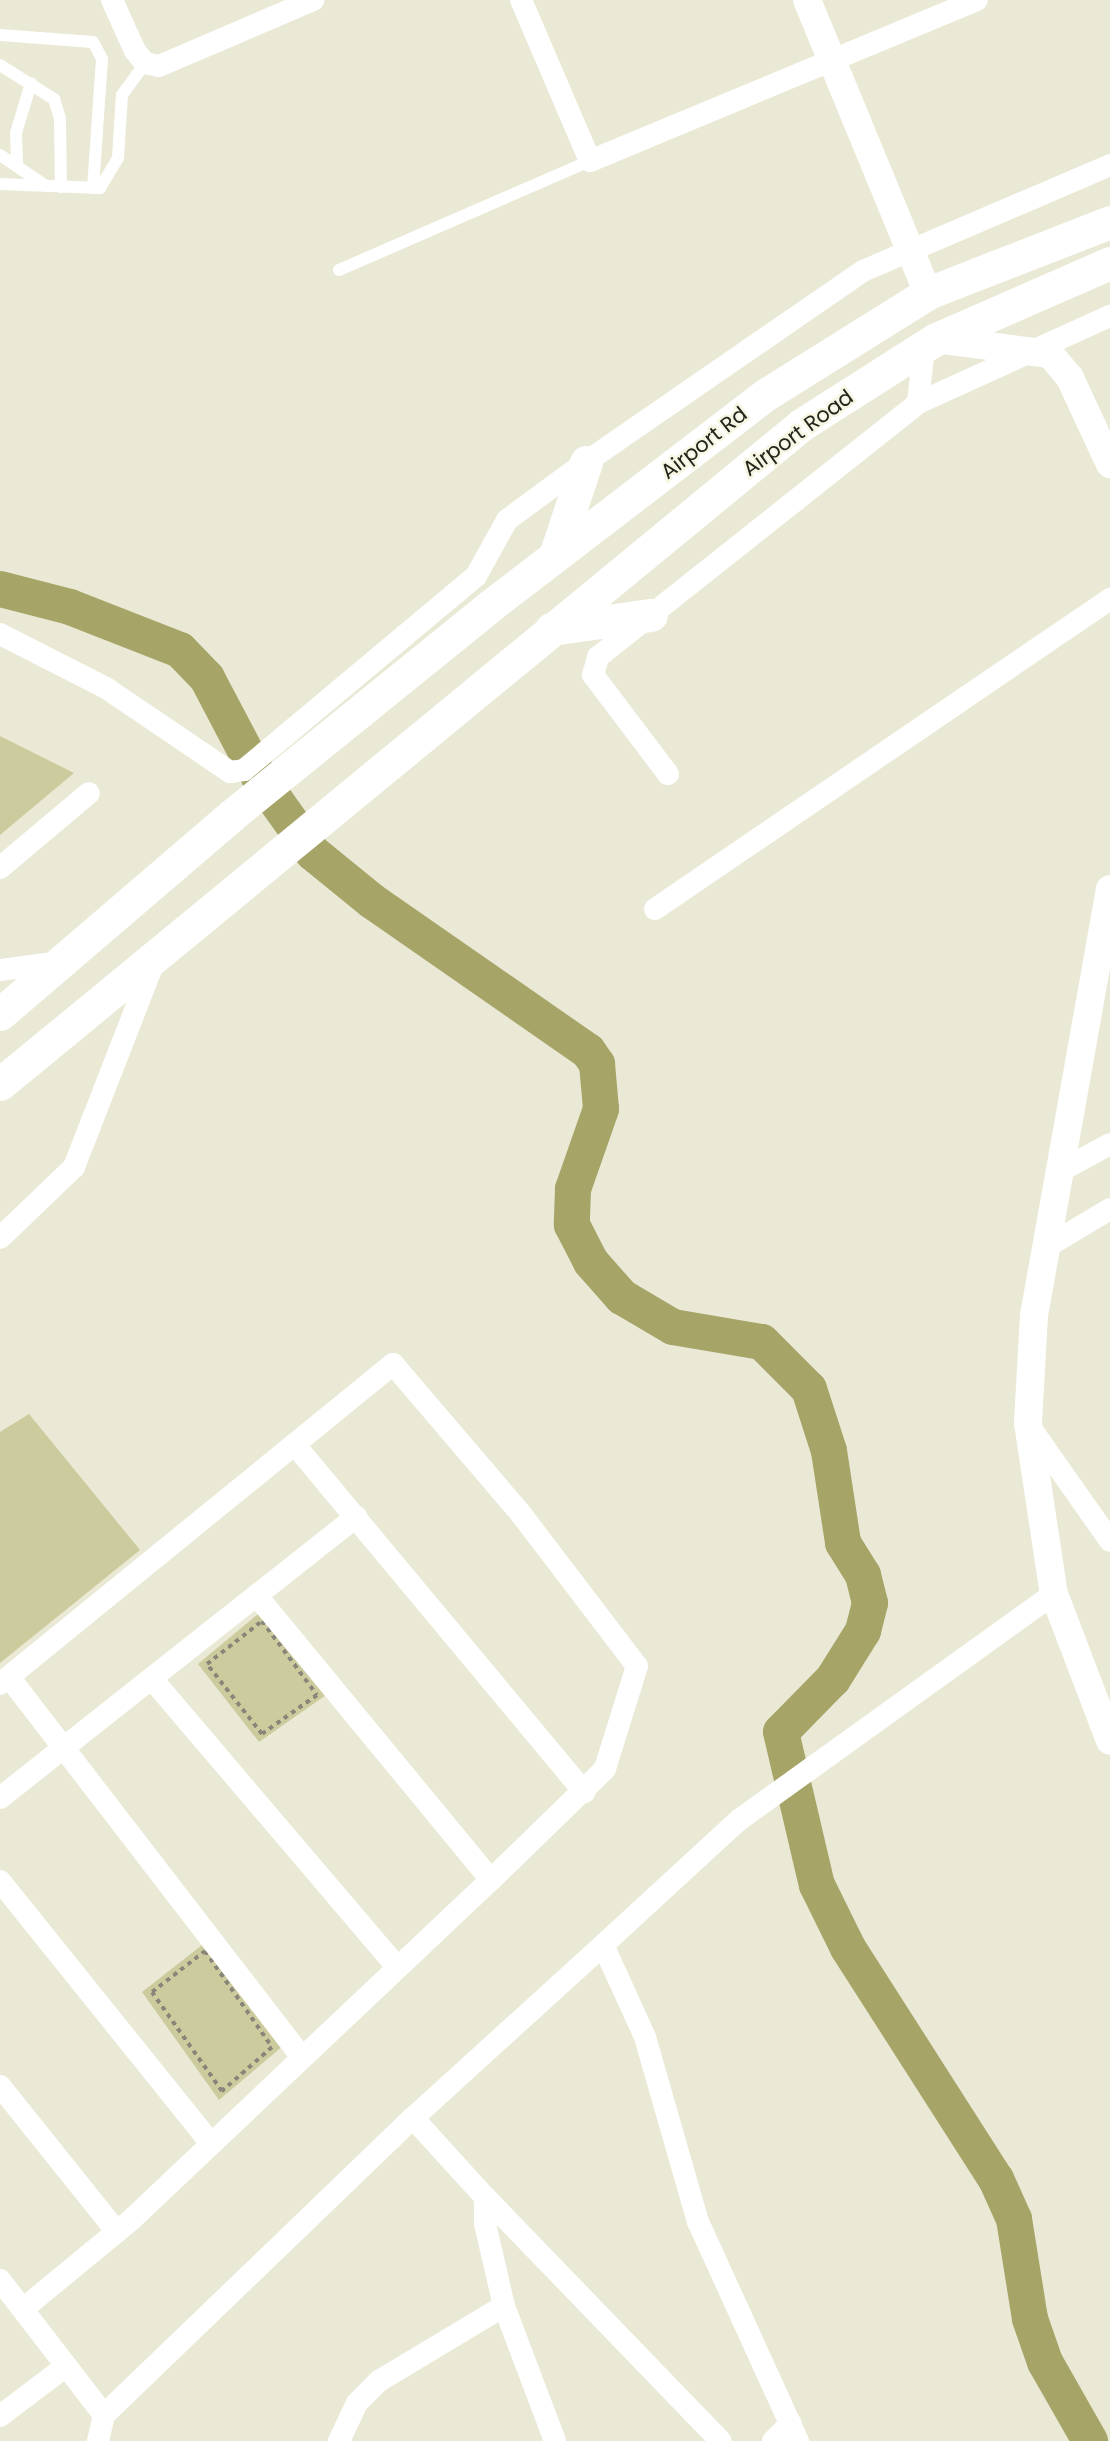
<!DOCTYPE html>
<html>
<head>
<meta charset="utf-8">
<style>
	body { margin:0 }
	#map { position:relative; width:1110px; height:2441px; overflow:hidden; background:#eae9d5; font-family:Poppins,sans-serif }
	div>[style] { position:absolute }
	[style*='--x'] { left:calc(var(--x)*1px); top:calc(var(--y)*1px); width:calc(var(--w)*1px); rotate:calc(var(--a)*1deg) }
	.green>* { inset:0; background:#cccb9d }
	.river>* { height:36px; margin:-18px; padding:0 18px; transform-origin:18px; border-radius:18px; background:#a7a468 }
	.path>* { height:4px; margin-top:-2px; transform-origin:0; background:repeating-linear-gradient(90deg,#878678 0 4.5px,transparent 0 9px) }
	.service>* { height:12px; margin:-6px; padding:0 6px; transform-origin:6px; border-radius:6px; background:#fff }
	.minor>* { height:22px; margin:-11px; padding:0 11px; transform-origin:11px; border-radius:11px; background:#fff }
	.tertiary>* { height:28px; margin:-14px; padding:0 14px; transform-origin:14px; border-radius:14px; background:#fff }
	.primary>* { height:33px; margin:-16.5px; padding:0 16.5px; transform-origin:16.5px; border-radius:16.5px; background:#fff }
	span { translate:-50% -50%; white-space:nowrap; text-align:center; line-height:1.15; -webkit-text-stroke:5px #f7f6e2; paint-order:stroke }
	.street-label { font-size:21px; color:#24241c }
</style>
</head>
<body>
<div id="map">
	<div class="green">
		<i style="clip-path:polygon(0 736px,74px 773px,0 835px)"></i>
		<i style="clip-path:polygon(29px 1414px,140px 1550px,0 1663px,0 1432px)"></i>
		<i style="clip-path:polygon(263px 1610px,326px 1695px,259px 1742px,198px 1664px)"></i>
		<i style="clip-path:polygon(206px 1942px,284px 2045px,219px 2100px,142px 1992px)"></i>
	</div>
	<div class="river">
		<i style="--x:0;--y:589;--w:72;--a:14.4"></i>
		<i style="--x:70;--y:607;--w:118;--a:21.4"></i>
		<i style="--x:180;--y:650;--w:39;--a:46"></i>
		<i style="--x:207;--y:678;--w:112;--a:62.3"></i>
		<i style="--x:259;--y:777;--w:93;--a:54.6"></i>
		<i style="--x:313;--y:853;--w:76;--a:39.1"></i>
		<i style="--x:372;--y:901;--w:263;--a:34.8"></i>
		<i style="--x:588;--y:1051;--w:16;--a:55"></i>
		<i style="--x:597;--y:1064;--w:45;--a:84.9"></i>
		<i style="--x:601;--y:1109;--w:85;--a:109.3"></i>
		<i style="--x:573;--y:1189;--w:36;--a:92"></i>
		<i style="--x:572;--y:1225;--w:42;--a:62.8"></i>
		<i style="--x:591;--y:1262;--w:47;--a:48.5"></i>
		<i style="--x:622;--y:1297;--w:59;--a:30.5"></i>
		<i style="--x:673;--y:1327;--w:90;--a:9.6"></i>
		<i style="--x:762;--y:1342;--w:66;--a:45"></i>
		<i style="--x:809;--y:1389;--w:65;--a:72.1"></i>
		<i style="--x:829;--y:1451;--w:93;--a:81.3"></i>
		<i style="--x:843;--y:1543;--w:38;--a:58"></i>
		<i style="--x:863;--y:1575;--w:29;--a:76"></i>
		<i style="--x:870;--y:1603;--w:29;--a:104"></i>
		<i style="--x:863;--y:1631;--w:57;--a:122"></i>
		<i style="--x:833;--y:1679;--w:74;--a:134.5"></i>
		<i style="--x:781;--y:1732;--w:157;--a:76.8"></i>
		<i style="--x:817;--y:1885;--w:70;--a:63.8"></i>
		<i style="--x:848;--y:1948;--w:274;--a:57.4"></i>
		<i style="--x:996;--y:2179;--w:44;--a:65.8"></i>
		<i style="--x:1014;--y:2219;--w:101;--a:80.9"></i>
		<i style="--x:1030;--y:2319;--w:46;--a:70.8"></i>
		<i style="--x:1045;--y:2362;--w:91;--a:60.3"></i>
	</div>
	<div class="path">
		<i style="--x:262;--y:1621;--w:92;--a:53.4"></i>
		<i style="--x:317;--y:1695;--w:67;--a:144.7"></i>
		<i style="--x:262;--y:1734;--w:89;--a:-128.2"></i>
		<i style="--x:207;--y:1664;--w:70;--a:-38"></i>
		<i style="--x:205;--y:1951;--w:117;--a:55.1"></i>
		<i style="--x:272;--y:2047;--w:67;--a:138.7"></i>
		<i style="--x:222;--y:2091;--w:121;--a:-125.3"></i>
		<i style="--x:152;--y:1992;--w:67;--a:-37.7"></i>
	</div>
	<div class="service">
		<i style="--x:0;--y:35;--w:93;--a:4.3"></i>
		<i style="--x:93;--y:42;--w:19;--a:62"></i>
		<i style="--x:102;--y:59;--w:129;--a:94"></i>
		<i style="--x:0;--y:65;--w:64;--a:32.2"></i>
		<i style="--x:54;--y:99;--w:21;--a:73"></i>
		<i style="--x:60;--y:119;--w:68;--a:89.2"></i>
		<i style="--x:0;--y:155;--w:55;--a:34"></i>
		<i style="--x:17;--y:162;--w:29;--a:-92"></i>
		<i style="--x:16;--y:133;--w:52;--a:-73.3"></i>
		<i style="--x:0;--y:184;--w:100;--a:2.3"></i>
		<i style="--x:100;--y:188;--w:35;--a:-59"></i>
		<i style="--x:118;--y:158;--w:63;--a:-86.4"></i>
		<i style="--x:122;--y:95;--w:39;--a:-54"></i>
		<i style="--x:339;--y:270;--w:274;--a:-23.5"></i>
	</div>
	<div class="minor">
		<i style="--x:112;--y:0;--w:56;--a:65.7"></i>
		<i style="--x:135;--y:51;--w:16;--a:50"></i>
		<i style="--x:145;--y:63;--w:14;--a:12"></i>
		<i style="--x:159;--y:66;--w:168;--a:-23.2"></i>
		<i style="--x:521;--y:0;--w:175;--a:66.8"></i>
		<i style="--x:590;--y:161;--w:419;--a:-22.6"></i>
		<i style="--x:918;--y:403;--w:57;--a:-84"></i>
		<i style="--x:0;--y:634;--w:119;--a:27"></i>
		<i style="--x:106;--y:688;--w:150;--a:34.1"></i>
		<i style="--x:230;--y:772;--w:14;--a:-8"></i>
		<i style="--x:244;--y:770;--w:302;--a:-39.9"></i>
		<i style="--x:476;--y:576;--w:64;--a:-61"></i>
		<i style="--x:507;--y:520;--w:98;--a:-36.3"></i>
		<i style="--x:586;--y:462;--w:336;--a:-34.6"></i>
		<i style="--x:863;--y:271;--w:269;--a:-23.2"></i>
		<i style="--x:668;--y:774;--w:124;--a:-127.1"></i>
		<i style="--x:593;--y:675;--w:19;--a:-74"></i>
		<i style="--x:598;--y:657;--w:409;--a:-38.4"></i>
		<i style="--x:918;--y:403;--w:211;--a:-24.4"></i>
		<i style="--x:0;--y:868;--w:116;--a:-40.1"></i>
		<i style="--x:655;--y:909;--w:551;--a:-34.27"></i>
		<i style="--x:0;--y:970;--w:61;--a:-7.6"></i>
		<i style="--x:1064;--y:1169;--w:52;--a:-28.5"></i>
		<i style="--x:0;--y:1238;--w:103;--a:-43.8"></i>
		<i style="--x:74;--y:1167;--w:225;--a:-68.7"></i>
		<i style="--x:1048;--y:1246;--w:72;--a:-30.8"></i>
		<i style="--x:1030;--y:1427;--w:139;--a:54.9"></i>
		<i style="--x:295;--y:1445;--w:452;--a:50.2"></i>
		<i style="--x:9;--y:1677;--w:480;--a:52.4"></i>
		<i style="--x:152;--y:1679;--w:378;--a:49.6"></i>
		<i style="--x:0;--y:1684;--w:507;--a:-39.15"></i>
		<i style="--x:393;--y:1364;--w:197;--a:49.5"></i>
		<i style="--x:521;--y:1514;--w:191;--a:52.7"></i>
		<i style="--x:637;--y:1666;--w:108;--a:107.3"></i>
		<i style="--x:605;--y:1769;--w:159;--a:135.8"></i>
		<i style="--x:0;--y:1798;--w:454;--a:-38.3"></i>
		<i style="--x:0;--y:1881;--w:336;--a:51.2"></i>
		<i style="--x:0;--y:2086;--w:187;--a:51.3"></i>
		<i style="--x:413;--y:2118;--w:107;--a:47.7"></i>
		<i style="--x:0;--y:2280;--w:170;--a:52.4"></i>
		<i style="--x:23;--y:2309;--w:140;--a:-39.5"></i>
		<i style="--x:131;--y:2220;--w:495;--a:-43.4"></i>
		<i style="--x:491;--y:1880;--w:368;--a:-129.5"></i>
		<i style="--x:0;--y:2416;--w:83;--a:-37.1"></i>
		<i style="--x:98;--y:2441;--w:27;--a:-77"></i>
		<i style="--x:104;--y:2415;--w:429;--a:-43.9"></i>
		<i style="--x:413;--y:2118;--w:257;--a:-42.3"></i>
		<i style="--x:339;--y:2441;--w:42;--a:-64.7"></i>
		<i style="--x:357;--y:2403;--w:31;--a:-45"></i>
		<i style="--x:379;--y:2381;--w:146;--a:-31"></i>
		<i style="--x:555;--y:2441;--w:144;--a:-110.7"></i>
		<i style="--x:504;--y:2306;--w:84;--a:-103"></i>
		<i style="--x:485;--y:2224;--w:27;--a:-90"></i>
		<i style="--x:485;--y:2197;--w:339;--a:46"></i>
		<i style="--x:773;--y:2441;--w:25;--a:-45"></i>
		<i style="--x:798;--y:2441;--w:241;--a:-114.5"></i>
		<i style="--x:698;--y:2222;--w:192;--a:-106"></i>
		<i style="--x:645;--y:2037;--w:101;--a:-114.5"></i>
		<i style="--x:603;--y:1945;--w:185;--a:-42.6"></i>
		<i style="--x:739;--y:1820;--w:388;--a:-35.7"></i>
	</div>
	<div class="tertiary">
		<i style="--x:807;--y:0;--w:317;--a:67.6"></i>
		<i style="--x:936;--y:339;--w:115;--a:7.5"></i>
		<i style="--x:1050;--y:354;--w:31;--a:50"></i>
		<i style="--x:1070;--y:378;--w:95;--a:65.1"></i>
		<i style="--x:1110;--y:889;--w:433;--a:100.1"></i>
		<i style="--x:1034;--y:1315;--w:108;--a:93.2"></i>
		<i style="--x:1028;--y:1423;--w:173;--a:81.4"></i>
		<i style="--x:1054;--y:1594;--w:157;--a:69.1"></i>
	</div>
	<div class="primary">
		<i style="--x:555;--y:556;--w:99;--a:-71.7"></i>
		<i style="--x:551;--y:629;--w:101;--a:-8"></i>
		<i style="--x:0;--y:1014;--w:306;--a:-40.6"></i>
		<i style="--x:232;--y:815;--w:332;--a:-39"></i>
		<i style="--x:490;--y:606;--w:347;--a:-37.5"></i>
		<i style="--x:765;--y:395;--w:192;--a:-32"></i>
		<i style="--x:928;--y:293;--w:195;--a:-21.3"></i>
		<i style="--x:0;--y:1084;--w:1037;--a:-39.44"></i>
		<i style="--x:801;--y:425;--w:160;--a:-32.5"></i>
		<i style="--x:936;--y:339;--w:190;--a:-23.6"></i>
	</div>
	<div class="street-label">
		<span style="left:798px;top:433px;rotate:-36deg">Airport Road</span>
		<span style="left:704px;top:443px;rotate:-38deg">Airport Rd</span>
	</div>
</div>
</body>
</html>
